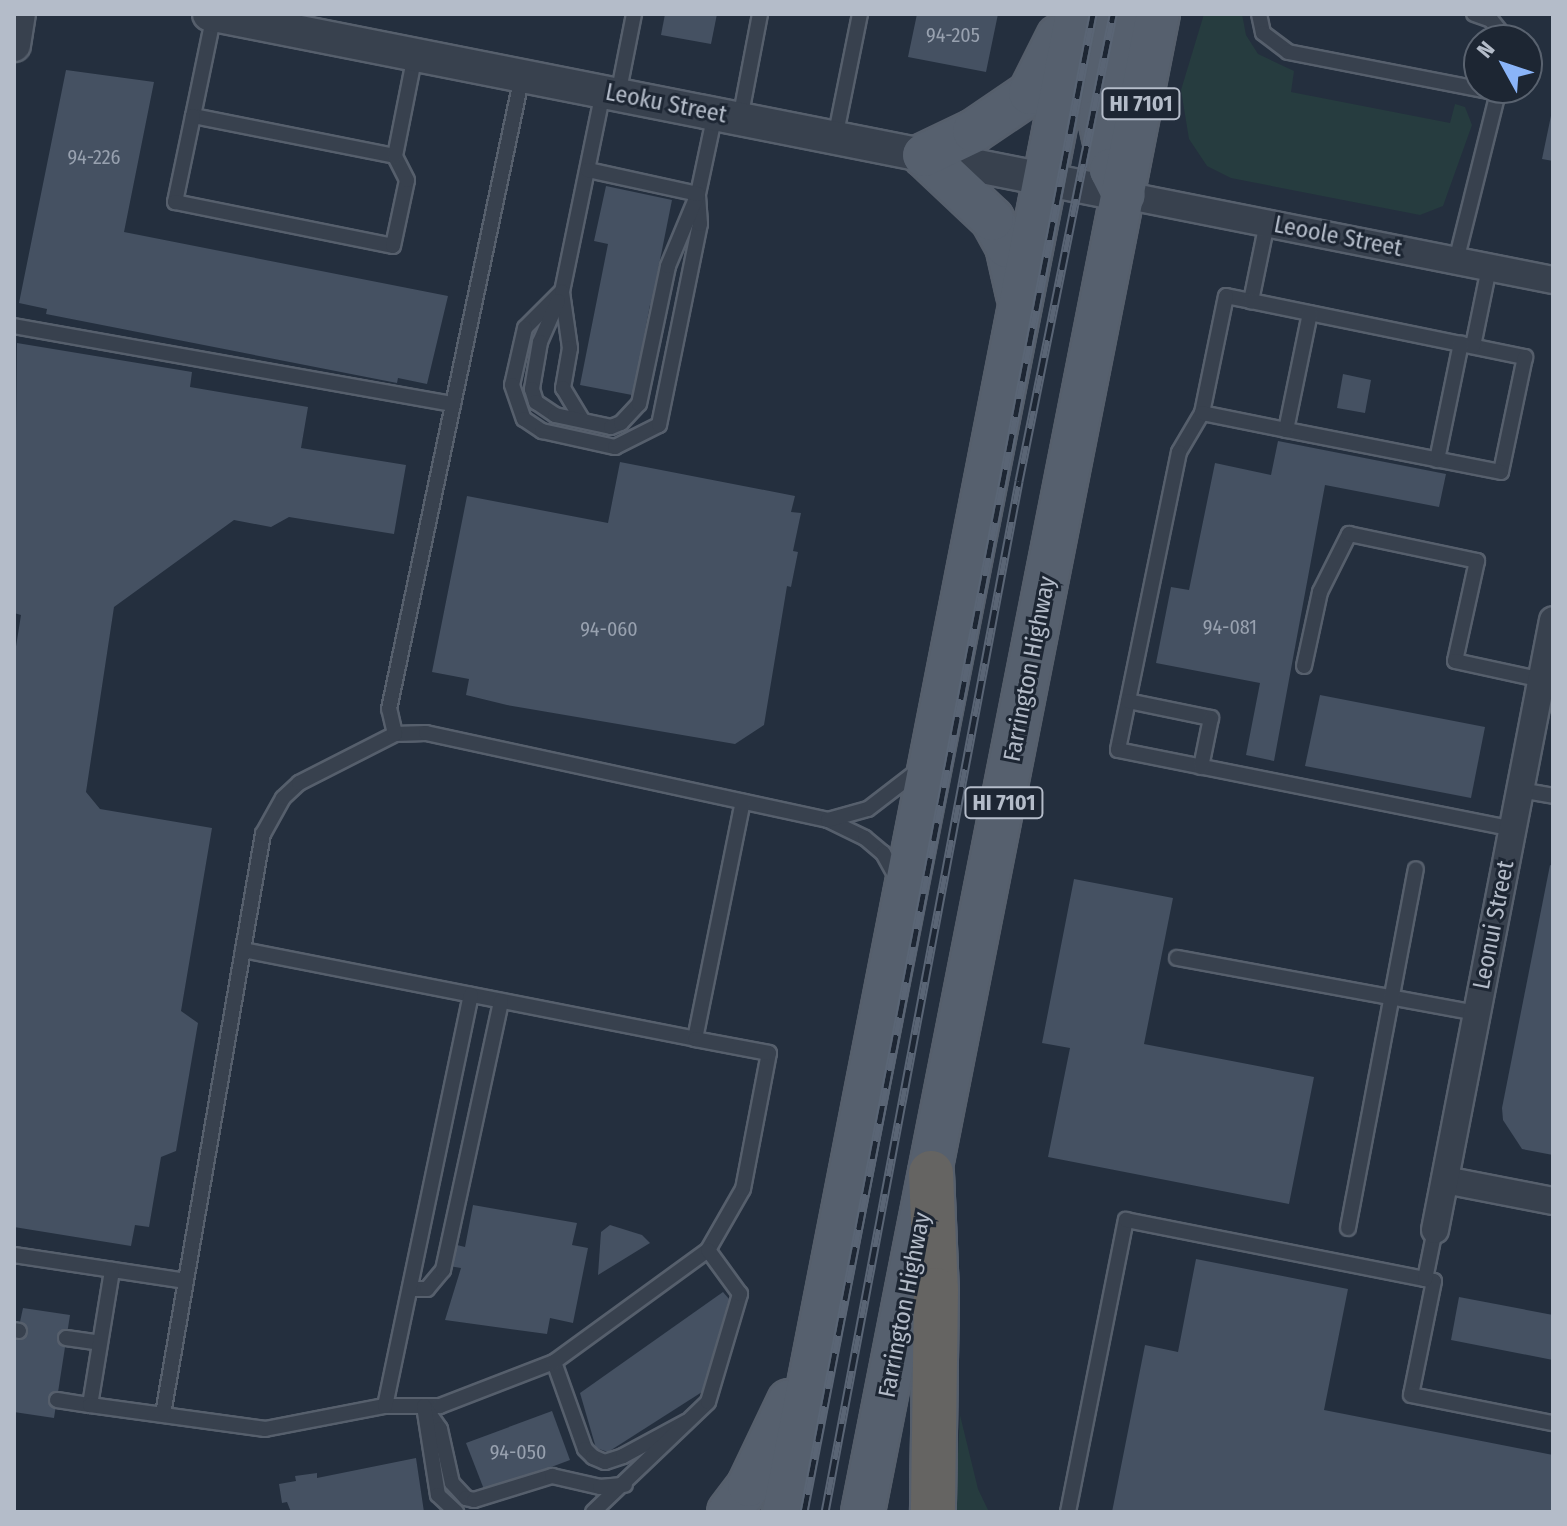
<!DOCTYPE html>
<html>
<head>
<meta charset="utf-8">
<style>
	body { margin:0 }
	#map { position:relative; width:1567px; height:1526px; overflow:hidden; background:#242f3e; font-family:"Fira Sans Condensed",sans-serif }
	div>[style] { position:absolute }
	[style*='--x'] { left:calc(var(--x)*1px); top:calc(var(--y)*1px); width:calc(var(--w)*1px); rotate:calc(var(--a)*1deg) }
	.green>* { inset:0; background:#263c3f }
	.building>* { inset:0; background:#455162 }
	.roads { filter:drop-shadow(2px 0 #565f6c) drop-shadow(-2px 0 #565f6c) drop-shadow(0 2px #565f6c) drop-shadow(0 -2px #565f6c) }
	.service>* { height:14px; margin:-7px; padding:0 7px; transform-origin:7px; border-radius:7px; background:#38414e }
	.minor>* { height:26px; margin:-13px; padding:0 13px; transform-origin:13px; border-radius:13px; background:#38414e }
	.tertiary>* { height:32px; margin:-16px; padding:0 16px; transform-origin:16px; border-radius:16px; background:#38414e }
	.primary>* { height:42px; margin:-21px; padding:0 21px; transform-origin:21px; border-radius:21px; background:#56606e }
	.trunk>* { height:44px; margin:-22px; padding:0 22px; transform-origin:22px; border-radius:22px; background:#656462 }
	.rail>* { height:9px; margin-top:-4.5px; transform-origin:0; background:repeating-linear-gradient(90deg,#1d2633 0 18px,#5a6575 0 36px); box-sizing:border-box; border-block:2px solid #5a6575 }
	span { translate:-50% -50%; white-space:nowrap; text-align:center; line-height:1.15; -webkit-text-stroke:6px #1d2633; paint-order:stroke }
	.number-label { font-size:20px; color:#98a1af }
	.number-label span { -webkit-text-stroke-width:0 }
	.shield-label span { padding:2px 6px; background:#1d2633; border:2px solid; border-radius:6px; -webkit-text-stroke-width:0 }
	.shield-label { font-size:22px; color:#b4bcc9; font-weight:700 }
	.street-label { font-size:24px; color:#b4bcc9 }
	.frame { position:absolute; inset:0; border:16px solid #b4bcc9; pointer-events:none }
	.north { position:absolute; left:1463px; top:24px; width:80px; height:80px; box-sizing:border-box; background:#1d2633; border:2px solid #59626f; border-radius:50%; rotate:310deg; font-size:22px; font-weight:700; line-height:32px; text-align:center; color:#b4bcc9 }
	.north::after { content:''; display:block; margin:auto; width:28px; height:36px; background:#8ab4f8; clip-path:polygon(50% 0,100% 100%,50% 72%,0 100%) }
</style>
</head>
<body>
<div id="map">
	<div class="green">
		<i style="clip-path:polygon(1204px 14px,1242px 14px,1246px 35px,1258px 54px,1294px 71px,1291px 92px,1450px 123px,1455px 104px,1465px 107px,1472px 125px,1443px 206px,1420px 215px,1231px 178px,1207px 166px,1189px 139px,1181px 90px)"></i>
		<i style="clip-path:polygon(960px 1415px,978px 1489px,989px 1512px,955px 1512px)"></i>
	</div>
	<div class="building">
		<i style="clip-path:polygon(665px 14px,717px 14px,711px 44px,661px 35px)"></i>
		<i style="clip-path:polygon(917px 14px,998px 14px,986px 72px,908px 57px)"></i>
		<i style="clip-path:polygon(66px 70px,154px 82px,124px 232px,448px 296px,427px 384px,398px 378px,397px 383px,46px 314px,47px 309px,19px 303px)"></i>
		<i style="clip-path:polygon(1552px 111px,1553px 111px,1553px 161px,1542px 159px)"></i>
		<i style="clip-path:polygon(606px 186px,672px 200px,653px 295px,657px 296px,655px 306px,650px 305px,641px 352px,646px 353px,632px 395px,580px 385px,608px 244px,594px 241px)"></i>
		<i style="clip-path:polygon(17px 343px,192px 372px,190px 387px,308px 407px,301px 448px,406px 465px,394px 534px,289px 517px,271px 527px,234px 520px,114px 607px,86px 792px,100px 809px,212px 828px,181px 1011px,198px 1023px,176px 1151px,161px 1157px,149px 1227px,135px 1225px,131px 1246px,14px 1227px,14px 659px,21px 615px,14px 613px)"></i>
		<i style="clip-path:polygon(1343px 374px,1371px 380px,1365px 413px,1337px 408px)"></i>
		<i style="clip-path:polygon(1278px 441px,1446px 474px,1439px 507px,1325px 485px,1274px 761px,1246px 755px,1260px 683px,1156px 663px,1171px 587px,1189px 590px,1215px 463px,1271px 475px)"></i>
		<i style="clip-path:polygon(620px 462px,795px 496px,791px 512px,801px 513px,793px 551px,798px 552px,791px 587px,787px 586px,764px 725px,735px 744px,507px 705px,466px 695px,469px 679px,432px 672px,467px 496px,608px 523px)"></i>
		<i style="clip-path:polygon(1320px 695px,1485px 727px,1471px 798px,1305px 766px)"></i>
		<i style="clip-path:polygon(1550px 865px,1553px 866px,1553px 1155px,1522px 1149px,1503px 1120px,1502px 1108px)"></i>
		<i style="clip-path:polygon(1074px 879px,1173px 898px,1144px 1044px,1314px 1077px,1289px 1204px,1048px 1157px,1070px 1048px,1042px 1043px)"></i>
		<i style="clip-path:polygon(473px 1205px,577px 1223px,572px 1245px,588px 1248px,573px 1323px,550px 1318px,547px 1334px,445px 1320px,461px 1268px,449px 1266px,453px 1244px,465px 1247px)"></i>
		<i style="clip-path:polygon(610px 1225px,642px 1235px,650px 1243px,598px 1275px,601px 1232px)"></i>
		<i style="clip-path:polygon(1196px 1259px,1348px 1289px,1324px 1410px,1553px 1455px,1553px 1512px,1112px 1512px,1145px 1345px,1178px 1352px)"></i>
		<i style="clip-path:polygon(723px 1292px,729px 1299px,702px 1392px,608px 1452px,596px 1448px,580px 1393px)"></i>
		<i style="clip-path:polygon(1459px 1297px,1553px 1315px,1553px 1360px,1451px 1340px)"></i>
		<i style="clip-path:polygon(23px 1308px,70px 1315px,54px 1418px,14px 1412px,14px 1350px)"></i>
		<i style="clip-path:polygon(552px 1411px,570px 1460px,485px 1492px,466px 1443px)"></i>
		<i style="clip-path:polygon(416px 1458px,424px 1512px,291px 1512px,287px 1502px,282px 1503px,279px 1484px,296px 1481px,295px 1476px,317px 1473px,317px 1478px)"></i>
	</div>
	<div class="roads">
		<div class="service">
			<i style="--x:1259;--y:14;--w:19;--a:78"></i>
			<i style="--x:1263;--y:33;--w:31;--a:37"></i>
			<i style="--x:1288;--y:52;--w:214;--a:11"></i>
			<i style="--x:1474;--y:14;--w:18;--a:19"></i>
			<i style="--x:1491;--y:20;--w:26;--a:51"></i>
			<i style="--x:603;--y:92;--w:203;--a:101.6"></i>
			<i style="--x:562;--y:291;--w:52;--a:135"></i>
			<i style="--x:525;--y:328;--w:58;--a:102.8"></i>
			<i style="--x:512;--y:385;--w:36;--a:71"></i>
			<i style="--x:524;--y:419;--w:22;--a:34"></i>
			<i style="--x:542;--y:431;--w:75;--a:12.4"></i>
			<i style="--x:615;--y:447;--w:49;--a:-26.6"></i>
			<i style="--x:659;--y:425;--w:205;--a:-78.5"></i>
			<i style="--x:700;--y:224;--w:30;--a:-94"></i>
			<i style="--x:698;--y:194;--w:82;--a:-78"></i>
			<i style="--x:618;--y:95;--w:83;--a:-78.8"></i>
			<i style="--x:193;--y:116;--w:103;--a:-78.3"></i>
			<i style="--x:740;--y:119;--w:107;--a:-79.2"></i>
			<i style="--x:835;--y:138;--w:126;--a:-78.6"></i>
			<i style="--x:395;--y:156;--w:206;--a:-168.8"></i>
			<i style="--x:193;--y:116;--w:88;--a:101.8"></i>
			<i style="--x:175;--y:202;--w:222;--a:11.4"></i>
			<i style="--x:393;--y:246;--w:67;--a:-78"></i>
			<i style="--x:407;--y:180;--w:27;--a:-117"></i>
			<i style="--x:395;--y:156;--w:103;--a:-78.8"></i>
			<i style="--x:1267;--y:223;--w:80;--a:101.6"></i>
			<i style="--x:1251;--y:301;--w:25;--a:-169"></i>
			<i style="--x:1226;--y:296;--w:119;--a:101.6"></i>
			<i style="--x:1202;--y:413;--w:45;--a:120.5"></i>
			<i style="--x:1179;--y:452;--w:304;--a:101.6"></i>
			<i style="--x:1118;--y:750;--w:403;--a:11.3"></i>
			<i style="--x:1456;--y:261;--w:178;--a:-76"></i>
			<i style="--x:562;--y:292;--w:57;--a:81.9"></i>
			<i style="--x:570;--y:348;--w:41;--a:99.9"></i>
			<i style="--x:563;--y:388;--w:37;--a:59"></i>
			<i style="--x:558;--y:301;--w:45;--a:113.7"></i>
			<i style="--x:540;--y:342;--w:48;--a:99.7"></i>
			<i style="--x:532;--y:389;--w:14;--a:73"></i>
			<i style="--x:536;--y:402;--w:23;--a:34"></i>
			<i style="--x:555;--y:415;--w:57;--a:12.1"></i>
			<i style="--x:611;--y:427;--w:11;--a:-22"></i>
			<i style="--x:621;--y:423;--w:26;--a:-47"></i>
			<i style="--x:639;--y:404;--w:141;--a:-78.1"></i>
			<i style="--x:668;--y:266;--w:78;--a:-67.4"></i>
			<i style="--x:698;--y:194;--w:113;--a:-167.7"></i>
			<i style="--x:1251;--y:301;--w:280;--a:11.6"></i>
			<i style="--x:1525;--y:357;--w:117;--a:101.8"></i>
			<i style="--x:1501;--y:472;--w:219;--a:-168.9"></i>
			<i style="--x:14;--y:326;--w:446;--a:10.1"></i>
			<i style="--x:1473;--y:346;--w:80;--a:-78.4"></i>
			<i style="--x:1202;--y:413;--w:86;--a:11.4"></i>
			<i style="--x:1286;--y:430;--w:119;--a:-78.4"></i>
			<i style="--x:1437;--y:460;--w:119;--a:-78.4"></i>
			<i style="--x:1304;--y:666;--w:76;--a:-77.8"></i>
			<i style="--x:1320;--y:592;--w:65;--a:-63.4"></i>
			<i style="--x:1349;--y:534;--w:131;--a:11.9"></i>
			<i style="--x:1477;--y:561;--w:102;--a:102.4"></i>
			<i style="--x:1455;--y:661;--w:89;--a:12.3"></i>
			<i style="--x:1128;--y:701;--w:85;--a:11.6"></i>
			<i style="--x:1211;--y:718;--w:50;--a:101.5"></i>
			<i style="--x:395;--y:734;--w:31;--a:-2"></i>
			<i style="--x:426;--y:733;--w:411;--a:12.2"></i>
			<i style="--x:828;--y:820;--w:41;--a:25.9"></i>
			<i style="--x:865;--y:838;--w:23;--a:40"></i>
			<i style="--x:883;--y:853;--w:29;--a:61"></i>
			<i style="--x:1520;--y:790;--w:34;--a:10"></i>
			<i style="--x:828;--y:820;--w:41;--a:-15.4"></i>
			<i style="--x:868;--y:809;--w:66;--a:-37.6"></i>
			<i style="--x:243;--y:950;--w:461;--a:11.1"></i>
			<i style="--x:695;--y:1039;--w:242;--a:-78.6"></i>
			<i style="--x:1177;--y:958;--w:305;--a:10.4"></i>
			<i style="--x:1348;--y:1228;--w:365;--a:-79.3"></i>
			<i style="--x:14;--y:1255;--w:174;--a:8.6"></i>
			<i style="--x:1425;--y:1279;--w:9;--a:13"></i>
			<i style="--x:1434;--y:1281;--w:116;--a:101.4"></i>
			<i style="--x:1411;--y:1395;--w:145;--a:11.2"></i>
			<i style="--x:410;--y:1289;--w:17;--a:0"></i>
			<i style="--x:427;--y:1289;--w:25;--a:-50"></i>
			<i style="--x:443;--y:1270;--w:275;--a:-77.8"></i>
			<i style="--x:14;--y:1330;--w:5;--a:11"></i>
			<i style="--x:66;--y:1338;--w:34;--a:8"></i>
			<i style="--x:554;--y:1362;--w:92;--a:70.4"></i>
			<i style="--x:585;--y:1449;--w:11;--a:45"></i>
			<i style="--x:593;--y:1457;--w:13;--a:23"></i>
			<i style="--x:605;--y:1462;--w:19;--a:-18"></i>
			<i style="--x:623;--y:1456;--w:72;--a:-28.4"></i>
			<i style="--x:57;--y:1400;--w:33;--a:9"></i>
			<i style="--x:90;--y:1405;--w:137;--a:-80.7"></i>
			<i style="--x:90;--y:1405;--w:177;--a:7.8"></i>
			<i style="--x:265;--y:1429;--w:122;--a:-10.9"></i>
			<i style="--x:385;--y:1406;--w:55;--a:0"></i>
			<i style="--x:440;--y:1406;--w:122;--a:-21.1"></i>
			<i style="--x:554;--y:1362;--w:190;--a:-36"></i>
			<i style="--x:708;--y:1250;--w:70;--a:-60.2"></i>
			<i style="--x:743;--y:1189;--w:138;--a:-79.2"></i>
			<i style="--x:769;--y:1053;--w:75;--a:-169.3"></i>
			<i style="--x:385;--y:1406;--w:420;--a:-78.2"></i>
			<i style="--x:424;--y:1406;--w:28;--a:55"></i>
			<i style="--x:440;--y:1429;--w:55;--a:77.5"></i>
			<i style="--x:452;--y:1483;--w:21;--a:47"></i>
			<i style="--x:466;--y:1498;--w:8;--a:14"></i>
			<i style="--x:474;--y:1500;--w:82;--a:-17.1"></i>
			<i style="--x:552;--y:1476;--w:49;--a:12.9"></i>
			<i style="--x:600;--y:1487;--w:25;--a:-5"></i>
			<i style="--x:424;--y:1406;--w:90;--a:81.1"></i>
			<i style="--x:438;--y:1495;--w:25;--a:43"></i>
			<i style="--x:163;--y:1414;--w:589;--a:-80.22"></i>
			<i style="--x:263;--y:834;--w:41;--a:-60.9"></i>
			<i style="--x:283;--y:798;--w:22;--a:-43"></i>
			<i style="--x:299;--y:783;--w:108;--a:-27"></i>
			<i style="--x:395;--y:734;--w:26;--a:-103"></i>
			<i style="--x:389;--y:709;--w:647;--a:-78.13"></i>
			<i style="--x:593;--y:1512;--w:159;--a:-43.7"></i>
			<i style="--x:708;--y:1402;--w:113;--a:-73.5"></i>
			<i style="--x:740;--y:1294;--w:54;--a:-126"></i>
			<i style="--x:1068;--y:1512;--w:298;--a:-78.8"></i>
			<i style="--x:1126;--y:1220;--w:305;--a:11.2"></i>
			<i style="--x:1425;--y:1279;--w:50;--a:-78.5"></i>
		</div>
		<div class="minor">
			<i style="--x:1124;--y:195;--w:437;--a:11.2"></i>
			<i style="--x:1445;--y:1180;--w:110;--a:11"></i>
			<i style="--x:1435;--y:1230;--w:621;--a:-79.05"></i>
		</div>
		<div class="tertiary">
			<i style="--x:209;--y:14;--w:933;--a:11.19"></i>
			<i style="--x:14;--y:45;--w:31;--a:-81"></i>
		</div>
		<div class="primary">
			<i style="--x:1118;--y:14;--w:108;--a:99.6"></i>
			<i style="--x:1100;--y:120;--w:51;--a:77.6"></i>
			<i style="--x:1111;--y:170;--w:28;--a:63"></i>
			<i style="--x:1018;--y:295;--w:50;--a:-102.7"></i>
			<i style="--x:1007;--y:246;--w:31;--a:-119"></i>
			<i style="--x:992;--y:219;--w:93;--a:-136.7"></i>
			<i style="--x:924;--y:155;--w:55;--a:-25.6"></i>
			<i style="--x:974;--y:131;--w:68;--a:-34.2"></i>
			<i style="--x:1030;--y:93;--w:63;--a:-63.4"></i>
			<i style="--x:729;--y:1512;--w:34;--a:-53"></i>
			<i style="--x:749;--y:1485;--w:93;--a:-64.5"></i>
			<i style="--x:784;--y:1512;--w:1526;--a:-78.93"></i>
			<i style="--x:863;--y:1512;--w:1527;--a:-78.86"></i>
		</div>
		<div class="trunk">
			<i style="--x:931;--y:1173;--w:117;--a:87.6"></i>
			<i style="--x:936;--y:1290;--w:222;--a:90.8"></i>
		</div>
	</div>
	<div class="rail">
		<i style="--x:804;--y:1512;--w:1526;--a:-79.08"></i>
		<i style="--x:825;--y:1512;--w:1049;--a:-79.34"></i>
		<i style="--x:1019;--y:481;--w:476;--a:-78.6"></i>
	</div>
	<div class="number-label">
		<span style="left:953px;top:35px">94-205</span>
		<span style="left:94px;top:157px">94-226</span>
		<span style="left:1230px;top:627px">94-081</span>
		<span style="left:609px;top:629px">94-060</span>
		<span style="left:518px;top:1452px">94-050</span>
	</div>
	<div class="shield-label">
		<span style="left:1141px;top:104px">HI 7101</span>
		<span style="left:1004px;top:803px">HI 7101</span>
	</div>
	<div class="street-label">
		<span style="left:666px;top:104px;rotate:11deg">Leoku Street</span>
		<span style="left:1338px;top:237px;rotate:11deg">Leoole Street</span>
		<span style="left:1030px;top:669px;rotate:-79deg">Farrington Highway</span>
		<span style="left:1494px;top:925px;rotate:-79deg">Leonui Street</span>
		<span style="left:905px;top:1305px;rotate:-79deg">Farrington Highway</span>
	</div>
	<div class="frame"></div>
	<div class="north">N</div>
</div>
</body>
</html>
